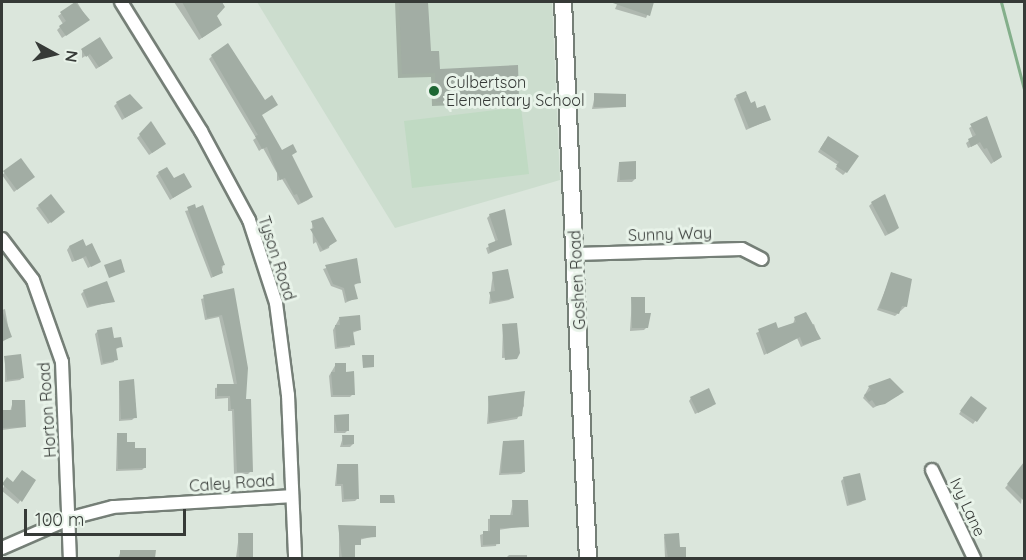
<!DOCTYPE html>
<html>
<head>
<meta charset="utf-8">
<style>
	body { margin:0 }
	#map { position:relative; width:1026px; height:560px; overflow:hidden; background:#dbe6dc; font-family:Quicksand,sans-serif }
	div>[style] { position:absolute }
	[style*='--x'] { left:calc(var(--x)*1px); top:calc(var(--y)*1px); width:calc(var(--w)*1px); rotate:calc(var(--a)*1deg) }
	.built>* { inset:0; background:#ccddce }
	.green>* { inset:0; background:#c0dac3 }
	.shadow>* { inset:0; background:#0003 }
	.stream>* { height:3px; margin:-1.5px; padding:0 1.5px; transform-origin:1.5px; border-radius:1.5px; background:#84af8b }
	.building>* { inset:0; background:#a2ada4 }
	.roads { filter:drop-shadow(2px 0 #757f77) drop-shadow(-2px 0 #757f77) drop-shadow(0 2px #757f77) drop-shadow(0 -2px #757f77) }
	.minor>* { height:12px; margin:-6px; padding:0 6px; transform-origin:6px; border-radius:6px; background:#fff }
	.tertiary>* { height:16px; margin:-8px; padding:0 8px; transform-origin:8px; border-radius:8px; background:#fff }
	.dots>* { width:16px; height:16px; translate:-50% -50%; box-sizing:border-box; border:3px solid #e8f3e9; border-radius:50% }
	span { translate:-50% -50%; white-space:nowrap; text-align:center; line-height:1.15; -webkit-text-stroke:6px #e8f3e9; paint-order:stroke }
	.poi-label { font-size:16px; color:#363a37 }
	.left { translate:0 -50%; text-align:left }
	.street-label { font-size:16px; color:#363a37 }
	.frame { position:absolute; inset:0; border:3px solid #363a37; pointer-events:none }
	.north { position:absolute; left:24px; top:24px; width:60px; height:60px; -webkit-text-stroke:4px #e8f3e9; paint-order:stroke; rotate:98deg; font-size:16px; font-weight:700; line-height:24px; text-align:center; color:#363a37 }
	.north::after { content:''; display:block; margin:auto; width:21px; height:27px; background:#363a37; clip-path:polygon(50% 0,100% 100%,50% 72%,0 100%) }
	.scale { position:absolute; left:24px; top:509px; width:162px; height:27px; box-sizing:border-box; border:3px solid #363a37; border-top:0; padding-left:8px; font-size:18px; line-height:21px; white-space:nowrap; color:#363a37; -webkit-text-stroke:4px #e8f3e9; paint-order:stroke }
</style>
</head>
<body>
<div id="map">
	<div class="built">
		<i style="clip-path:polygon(257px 2px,552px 2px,560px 180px,395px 228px)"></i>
	</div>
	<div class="green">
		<i style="clip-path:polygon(521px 107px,529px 174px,412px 188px,404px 121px)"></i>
	</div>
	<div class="shadow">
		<i style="clip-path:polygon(77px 2px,88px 20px,62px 38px,57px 30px,63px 24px,58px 16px)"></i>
		<i style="clip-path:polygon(174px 2px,195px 2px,201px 12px,220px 2px,223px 7px,215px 16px,220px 25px,199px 40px)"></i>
		<i style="clip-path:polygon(395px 2px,427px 2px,429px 53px,438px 70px,518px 98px,513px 103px,432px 106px,431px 77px,398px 78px)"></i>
		<i style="clip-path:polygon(618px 2px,653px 2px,646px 18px,615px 9px)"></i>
		<i style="clip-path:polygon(82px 50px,109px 61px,96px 69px,87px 55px,82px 58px)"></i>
		<i style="clip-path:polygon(212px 56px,261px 115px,281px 152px,290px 156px,311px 197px,308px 200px,298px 205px,282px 179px,277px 181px,277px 173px,263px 148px,259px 151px,253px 140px,256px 138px,209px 59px)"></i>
		<i style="clip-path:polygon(595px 95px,625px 107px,592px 109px)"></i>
		<i style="clip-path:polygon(737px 96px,756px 110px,769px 120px,746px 130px,734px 99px)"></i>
		<i style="clip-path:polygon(117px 103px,141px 108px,122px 120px,114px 106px)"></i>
		<i style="clip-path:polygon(986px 118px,1001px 157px,991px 164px,977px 144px,968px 148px,966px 143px,973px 138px,969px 128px)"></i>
		<i style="clip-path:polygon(151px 124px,161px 147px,149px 155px,137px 138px)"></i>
		<i style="clip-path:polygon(825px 141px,846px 172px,843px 175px,835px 169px,838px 165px,818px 152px)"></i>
		<i style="clip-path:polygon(20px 160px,30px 179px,14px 192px,2px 175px)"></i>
		<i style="clip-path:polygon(619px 163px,635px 179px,632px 182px,617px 182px)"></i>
		<i style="clip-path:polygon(159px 173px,174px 180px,190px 187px,170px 200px,156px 176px)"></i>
		<i style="clip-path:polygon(872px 203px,898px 228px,895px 231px,885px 236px,869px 206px)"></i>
		<i style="clip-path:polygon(39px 206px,60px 215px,48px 224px,36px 208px)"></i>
		<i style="clip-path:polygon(202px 207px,223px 265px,221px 273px,211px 278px,185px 211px)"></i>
		<i style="clip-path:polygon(490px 215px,511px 244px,488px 254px,486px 248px,496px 243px,487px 218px)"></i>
		<i style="clip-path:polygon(312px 222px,332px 235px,329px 248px,320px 252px,316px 242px,313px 244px)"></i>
		<i style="clip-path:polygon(69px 247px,85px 248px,99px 262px,88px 268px,83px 258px,72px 262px,67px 250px)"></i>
		<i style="clip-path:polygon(356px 259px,359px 282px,353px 286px,356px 298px,345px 303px,342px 290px,331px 286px,323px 269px)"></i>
		<i style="clip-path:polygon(493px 273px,512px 298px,509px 300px,489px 304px)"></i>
		<i style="clip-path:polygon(892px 274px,906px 306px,895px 316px,877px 310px)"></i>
		<i style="clip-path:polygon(233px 290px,251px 471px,248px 474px,234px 474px,232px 411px,228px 411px,228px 398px,215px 399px,215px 388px,234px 385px,219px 317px,205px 320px,201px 299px)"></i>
		<i style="clip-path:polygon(84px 291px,113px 301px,87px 308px,81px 294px)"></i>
		<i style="clip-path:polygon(632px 299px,647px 327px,644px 330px,630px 331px)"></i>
		<i style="clip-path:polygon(5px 309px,10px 337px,2px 342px,2px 310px)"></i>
		<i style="clip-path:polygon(795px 318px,809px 326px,814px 324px,819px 339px,801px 347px,797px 338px,764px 355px,756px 333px,775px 324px,777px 330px,793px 324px)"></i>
		<i style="clip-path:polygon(339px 319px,360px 330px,352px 333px,350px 347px,335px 349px,333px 330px)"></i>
		<i style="clip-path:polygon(503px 326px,515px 357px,502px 358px)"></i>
		<i style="clip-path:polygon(98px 331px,121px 346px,115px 350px,114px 362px,101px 365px,95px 334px)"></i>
		<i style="clip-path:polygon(5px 358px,22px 378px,20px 380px,5px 382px)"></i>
		<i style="clip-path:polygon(336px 364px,344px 373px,353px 394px,350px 397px,331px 397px,329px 376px)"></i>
		<i style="clip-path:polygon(119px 382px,135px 417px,132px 420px,119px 421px)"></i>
		<i style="clip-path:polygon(869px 387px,899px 395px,873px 408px,863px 398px)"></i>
		<i style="clip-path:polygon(523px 393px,524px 406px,517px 419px,487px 424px,489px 398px)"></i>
		<i style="clip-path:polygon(691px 398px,712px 406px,695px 414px,689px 401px)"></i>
		<i style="clip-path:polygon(13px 401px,25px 427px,2px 430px,2px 412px,10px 412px)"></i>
		<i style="clip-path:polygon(968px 401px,985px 408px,973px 424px,959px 414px)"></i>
		<i style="clip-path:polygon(334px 416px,348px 430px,345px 433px,334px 433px)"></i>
		<i style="clip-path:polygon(117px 435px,134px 450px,145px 467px,142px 470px,116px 471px)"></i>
		<i style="clip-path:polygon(343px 437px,353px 444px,350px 447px,340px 447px)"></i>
		<i style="clip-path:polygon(503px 442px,524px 472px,521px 474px,499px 475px)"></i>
		<i style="clip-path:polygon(337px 466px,358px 498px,355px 501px,342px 502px,341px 486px,335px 486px)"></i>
		<i style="clip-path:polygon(1017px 474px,1024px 480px,1021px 504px,1005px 488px)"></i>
		<i style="clip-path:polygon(844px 478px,864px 500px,861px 502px,847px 506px,841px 481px)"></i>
		<i style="clip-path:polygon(7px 479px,13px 483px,34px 480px,18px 504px,2px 491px)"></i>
		<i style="clip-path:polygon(513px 502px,527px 526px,498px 530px,496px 546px,481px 547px,480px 535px,488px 532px,488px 519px,510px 516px)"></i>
		<i style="clip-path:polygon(339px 527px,375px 536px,359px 540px,354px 547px,354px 558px,339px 558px)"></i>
		<i style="clip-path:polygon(239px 535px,251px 535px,252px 558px,236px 558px)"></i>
		<i style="clip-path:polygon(664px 536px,679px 549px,684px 548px,685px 558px,665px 558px)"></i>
		<i style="clip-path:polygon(121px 551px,154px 552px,154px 558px,118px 558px)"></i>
		<i style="clip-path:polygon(509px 555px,527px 555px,527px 558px,506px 558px)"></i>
	</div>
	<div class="stream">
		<i style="--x:1001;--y:2;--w:90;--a:75.2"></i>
	</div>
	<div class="building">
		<i style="clip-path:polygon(75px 2px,90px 20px,66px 36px,59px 26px,66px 21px,60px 12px)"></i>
		<i style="clip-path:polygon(182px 2px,222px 2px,225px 7px,217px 16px,222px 25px,202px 38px)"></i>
		<i style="clip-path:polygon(399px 2px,428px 2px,431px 51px,439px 51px,440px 69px,518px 65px,519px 99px,436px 102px,435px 73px,402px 74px)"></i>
		<i style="clip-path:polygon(610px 2px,654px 2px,650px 16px)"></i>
		<i style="clip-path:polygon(100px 37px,113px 58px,99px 67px,90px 54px,86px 57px,81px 49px)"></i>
		<i style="clip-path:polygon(228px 43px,265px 100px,272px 95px,278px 105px,262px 115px,282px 150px,293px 144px,297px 152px,292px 155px,313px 197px,301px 203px,297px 194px,294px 195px,285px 178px,280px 180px,267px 147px,262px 149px,255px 136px,258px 135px,211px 55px)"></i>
		<i style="clip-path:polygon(746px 91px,751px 103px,755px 101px,757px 108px,765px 105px,771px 120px,749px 128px,736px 95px)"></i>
		<i style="clip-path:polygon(594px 93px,626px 94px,626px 107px,594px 107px)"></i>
		<i style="clip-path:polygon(130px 94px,143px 108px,125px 118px,116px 102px)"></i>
		<i style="clip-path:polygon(987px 116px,1002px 157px,994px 162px,987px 148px,984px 149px,980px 142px,971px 147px,968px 139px,976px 135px,970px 124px)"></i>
		<i style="clip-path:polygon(151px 121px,166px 144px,152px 153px,139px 134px)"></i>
		<i style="clip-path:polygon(828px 136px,859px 156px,847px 173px,836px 166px,839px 162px,820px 149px)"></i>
		<i style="clip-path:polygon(21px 158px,35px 177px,17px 190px,3px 171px)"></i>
		<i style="clip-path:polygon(636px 161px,636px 179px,620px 180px,619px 162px)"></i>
		<i style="clip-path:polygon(167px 167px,174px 178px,184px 173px,192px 187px,173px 198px,158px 172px)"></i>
		<i style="clip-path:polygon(51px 194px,65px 212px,51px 223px,38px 205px)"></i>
		<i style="clip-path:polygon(885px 194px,899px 228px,888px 234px,871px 202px)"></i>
		<i style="clip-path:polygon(195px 204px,196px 208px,203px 205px,225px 265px,221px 266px,223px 273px,213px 277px,187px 207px)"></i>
		<i style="clip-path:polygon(505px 209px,512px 245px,490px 252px,488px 244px,498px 240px,489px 214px)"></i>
		<i style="clip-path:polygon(323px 217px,337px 241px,323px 250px,310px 229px,314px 228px,311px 221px)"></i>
		<i style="clip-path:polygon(83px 239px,86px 246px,92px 243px,101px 262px,91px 267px,86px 256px,75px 261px,69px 246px)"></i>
		<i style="clip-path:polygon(357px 258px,361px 283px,354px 284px,358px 299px,347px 301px,344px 288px,333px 284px,325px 265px)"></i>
		<i style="clip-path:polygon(121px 259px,125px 272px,109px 278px,104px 265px)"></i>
		<i style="clip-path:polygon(508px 269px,514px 298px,492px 302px,489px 292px,495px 291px,492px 272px)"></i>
		<i style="clip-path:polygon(891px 272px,912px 279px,907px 307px,902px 306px,899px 314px,879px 308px)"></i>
		<i style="clip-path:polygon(107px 281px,115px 302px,89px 306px,83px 290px)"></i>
		<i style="clip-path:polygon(234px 288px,248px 368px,246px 399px,251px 399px,253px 472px,237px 472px,234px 409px,231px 409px,230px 396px,217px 396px,217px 384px,237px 384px,233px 361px,222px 315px,207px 318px,203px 295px)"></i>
		<i style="clip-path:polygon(631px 297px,645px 297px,645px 313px,651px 313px,648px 328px,632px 328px)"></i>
		<i style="clip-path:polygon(2px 310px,12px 337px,2px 341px)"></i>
		<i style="clip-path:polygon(806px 312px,821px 339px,803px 345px,800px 337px,767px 354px,758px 329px,776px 322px,778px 328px,796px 322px,794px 317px)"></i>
		<i style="clip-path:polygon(360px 315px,361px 330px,353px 331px,355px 345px,337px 347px,335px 325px,340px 325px,339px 317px)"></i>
		<i style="clip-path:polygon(517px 323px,520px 353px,517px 359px,505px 360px,502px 324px)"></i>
		<i style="clip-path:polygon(112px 327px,114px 338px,121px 337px,123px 347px,116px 348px,118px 360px,103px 363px,97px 330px)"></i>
		<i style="clip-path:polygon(21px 354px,24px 378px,7px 380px,4px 356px)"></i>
		<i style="clip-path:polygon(362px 355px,374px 355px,374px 367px,363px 368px)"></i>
		<i style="clip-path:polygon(335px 363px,346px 363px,346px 372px,354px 371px,355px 395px,333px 395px,331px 372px,335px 372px)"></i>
		<i style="clip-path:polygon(890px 378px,904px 392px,885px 404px,876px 406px,872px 400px,869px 402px,864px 395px,871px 390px,868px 386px)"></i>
		<i style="clip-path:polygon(134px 379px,137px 418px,121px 419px,119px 381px)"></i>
		<i style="clip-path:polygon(709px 388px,716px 404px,698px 413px,690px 397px)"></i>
		<i style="clip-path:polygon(525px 391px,522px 416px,489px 422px,488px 396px)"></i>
		<i style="clip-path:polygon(971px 396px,987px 408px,977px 422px,960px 411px)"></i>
		<i style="clip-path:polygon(12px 400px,25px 400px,26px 427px,2px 428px,2px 410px,12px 410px)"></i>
		<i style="clip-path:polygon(349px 414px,349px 431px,337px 431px,334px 415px)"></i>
		<i style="clip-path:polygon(117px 433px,127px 433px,127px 442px,135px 442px,135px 448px,146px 448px,146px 468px,118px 469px)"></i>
		<i style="clip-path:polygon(342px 435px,354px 435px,354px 444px,343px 445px)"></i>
		<i style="clip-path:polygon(524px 440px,525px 472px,501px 473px,503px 441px)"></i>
		<i style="clip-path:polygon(1024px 462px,1024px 501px,1007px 484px)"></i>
		<i style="clip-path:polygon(337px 464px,358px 464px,359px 499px,344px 499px,343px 484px,337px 484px)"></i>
		<i style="clip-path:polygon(22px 470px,36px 480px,22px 502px,2px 484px,7px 477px,13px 482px)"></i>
		<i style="clip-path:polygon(860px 473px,866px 500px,849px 504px,843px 477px)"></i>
		<i style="clip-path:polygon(380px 495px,394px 495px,395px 503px,380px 503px)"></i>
		<i style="clip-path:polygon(512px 500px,528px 500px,529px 527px,500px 528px,500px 544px,483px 545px,483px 531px,490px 531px,490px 515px,513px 515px)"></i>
		<i style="clip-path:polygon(338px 525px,376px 526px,376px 537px,361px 538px,361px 545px,355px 545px,355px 558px,342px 558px)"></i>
		<i style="clip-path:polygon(238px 533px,253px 533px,253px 558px,239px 558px)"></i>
		<i style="clip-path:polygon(679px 533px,680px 547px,686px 547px,686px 558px,668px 558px,664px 534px)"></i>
		<i style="clip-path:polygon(120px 550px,156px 550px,155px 558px,120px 558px)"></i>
	</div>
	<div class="roads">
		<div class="minor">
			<i style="--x:121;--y:2;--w:152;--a:58.2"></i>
			<i style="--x:201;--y:131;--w:101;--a:61.7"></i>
			<i style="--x:249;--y:220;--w:87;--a:72"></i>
			<i style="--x:276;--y:303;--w:93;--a:82.6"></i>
			<i style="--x:288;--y:395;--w:163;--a:87.5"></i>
			<i style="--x:2;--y:239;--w:51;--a:52.9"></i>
			<i style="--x:33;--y:280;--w:87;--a:70.5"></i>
			<i style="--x:62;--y:362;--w:196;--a:87.7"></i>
			<i style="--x:576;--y:254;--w:166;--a:-1.7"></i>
			<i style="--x:742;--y:249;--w:22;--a:27"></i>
			<i style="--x:932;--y:470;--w:98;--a:64.5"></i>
			<i style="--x:2;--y:548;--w:75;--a:-23.5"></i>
			<i style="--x:71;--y:518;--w:43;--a:-14.7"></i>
			<i style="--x:113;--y:507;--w:179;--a:-3.5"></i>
		</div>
		<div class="tertiary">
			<i style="--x:563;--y:2;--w:557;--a:87.43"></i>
		</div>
	</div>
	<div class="dots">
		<i style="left:434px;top:91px;background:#1d6633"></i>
	</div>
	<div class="poi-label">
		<span class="left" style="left:446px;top:91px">Culbertson<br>Elementary School</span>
	</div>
	<div class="street-label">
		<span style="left:670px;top:234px;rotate:-2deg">Sunny Way</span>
		<span style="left:277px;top:258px;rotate:72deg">Tyson Road</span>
		<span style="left:577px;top:280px;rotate:-93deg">Goshen Road</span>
		<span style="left:47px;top:410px;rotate:-94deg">Horton Road</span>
		<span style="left:232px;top:483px;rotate:-4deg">Caley Road</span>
		<span style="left:968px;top:507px;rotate:65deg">Ivy Lane</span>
	</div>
	<div class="frame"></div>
	<div class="north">N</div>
	<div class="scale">100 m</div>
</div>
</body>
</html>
